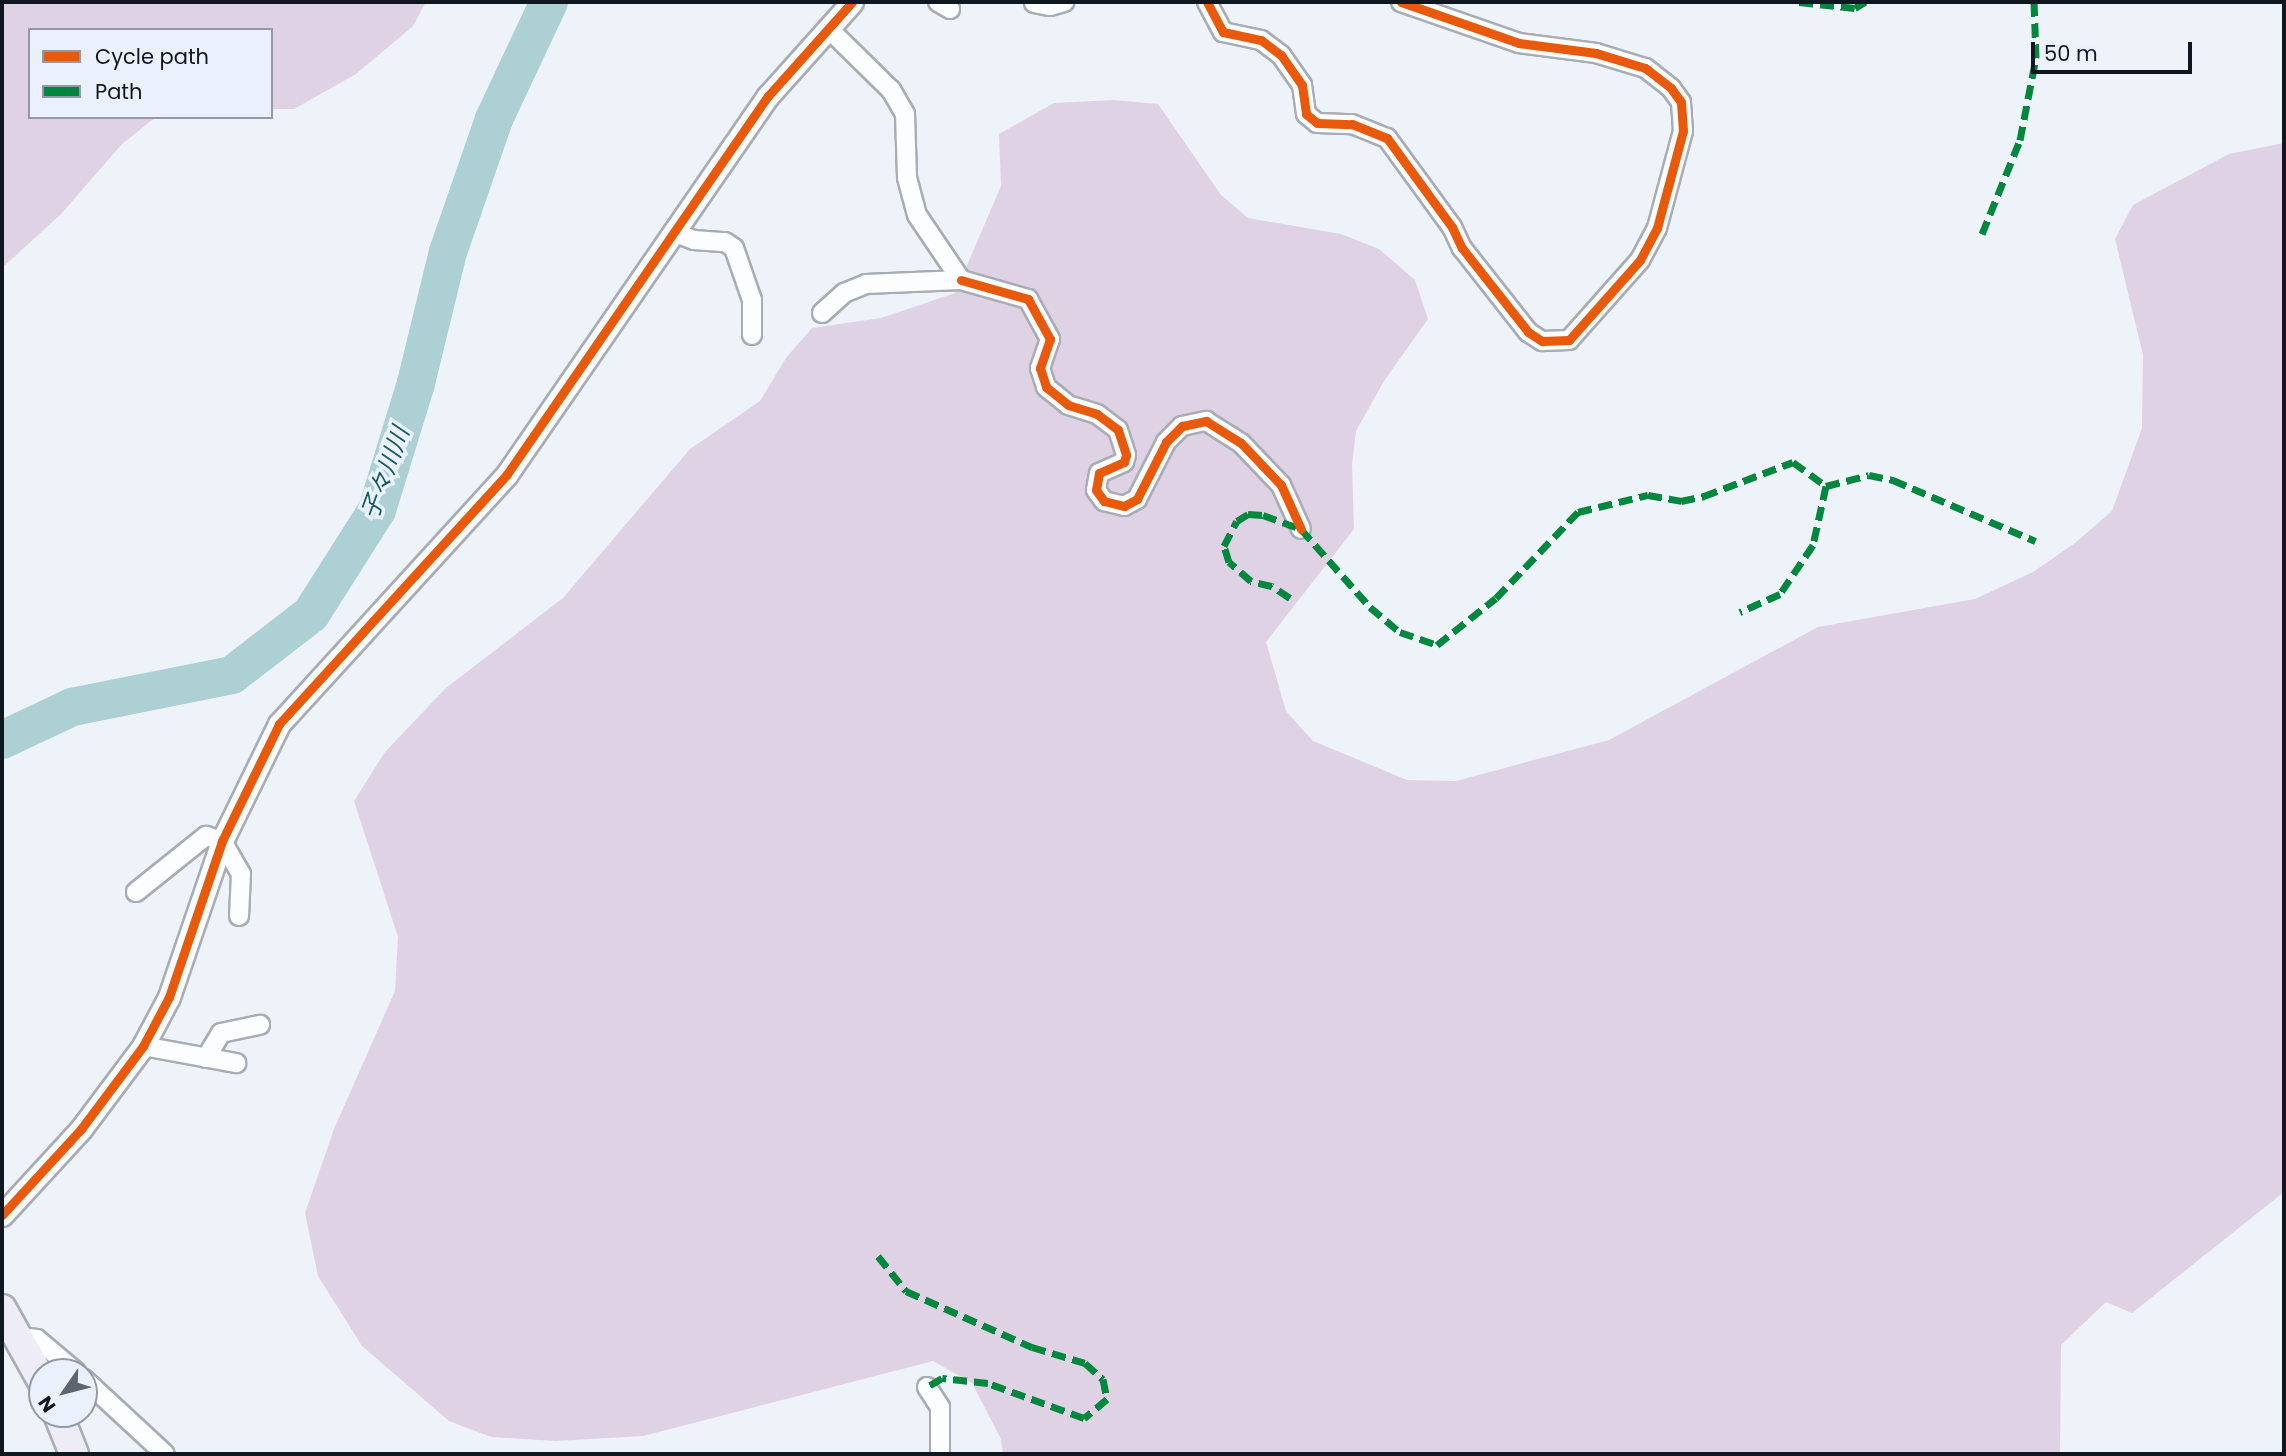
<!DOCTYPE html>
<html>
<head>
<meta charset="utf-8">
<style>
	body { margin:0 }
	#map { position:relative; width:2286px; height:1456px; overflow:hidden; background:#eef2f9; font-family:Poppins,"Noto Sans JP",sans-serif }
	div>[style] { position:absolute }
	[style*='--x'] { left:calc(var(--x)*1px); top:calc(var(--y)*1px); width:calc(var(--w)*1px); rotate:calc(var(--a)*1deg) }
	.green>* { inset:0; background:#dfd2e5 }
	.river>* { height:38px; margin:-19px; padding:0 19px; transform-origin:19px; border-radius:19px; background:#acd0d3 }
	.roads { filter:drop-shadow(2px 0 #a8adb5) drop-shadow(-2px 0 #a8adb5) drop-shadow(0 2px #a8adb5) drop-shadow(0 -2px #a8adb5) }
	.minor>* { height:18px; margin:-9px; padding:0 9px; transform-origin:9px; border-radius:9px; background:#fcfdfe }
	.tertiary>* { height:21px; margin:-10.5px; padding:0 10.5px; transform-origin:10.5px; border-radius:10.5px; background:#fcfdfe }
	.trunk>* { height:28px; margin:-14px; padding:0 14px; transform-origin:14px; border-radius:14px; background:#eeecf6 }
	.quiet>* { height:7px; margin-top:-3.5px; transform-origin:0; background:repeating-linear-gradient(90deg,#00873e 0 14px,transparent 0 21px) }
	.cycleway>* { height:9px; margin:-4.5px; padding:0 4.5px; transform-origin:4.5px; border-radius:4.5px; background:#e8590c }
	span { translate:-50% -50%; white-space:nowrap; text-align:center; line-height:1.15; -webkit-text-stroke:7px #eaf1fd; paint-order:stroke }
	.water-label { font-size:24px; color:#145b5d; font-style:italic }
	.frame { position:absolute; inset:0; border:4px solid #111721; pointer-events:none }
	.legend { position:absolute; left:28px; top:28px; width:245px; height:91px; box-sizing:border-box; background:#eaf1fd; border:2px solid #939aa5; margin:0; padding:9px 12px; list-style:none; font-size:21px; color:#111721 }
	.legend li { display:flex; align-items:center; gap:14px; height:35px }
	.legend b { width:35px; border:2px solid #939aa5 }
	.north { position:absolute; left:28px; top:1358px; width:70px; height:70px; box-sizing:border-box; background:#eaf1fd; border:2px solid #939aa5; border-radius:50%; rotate:235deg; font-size:19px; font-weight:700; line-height:28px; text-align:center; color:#111721 }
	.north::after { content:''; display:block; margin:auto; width:24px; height:32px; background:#5e646d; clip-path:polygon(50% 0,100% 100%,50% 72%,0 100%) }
	.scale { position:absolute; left:2031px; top:42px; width:161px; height:32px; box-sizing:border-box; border:4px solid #111721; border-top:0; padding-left:9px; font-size:21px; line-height:24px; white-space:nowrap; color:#111721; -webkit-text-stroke:5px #eaf1fd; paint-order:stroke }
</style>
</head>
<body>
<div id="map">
	<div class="green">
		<i style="clip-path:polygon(2px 2px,426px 2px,413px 26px,356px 74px,294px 109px,271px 109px,271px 30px,30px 30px,30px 117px,156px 117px,122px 144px,61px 214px,2px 268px)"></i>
		<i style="clip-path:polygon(1114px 100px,1158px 104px,1221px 195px,1248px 218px,1341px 234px,1379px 249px,1415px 280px,1428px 319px,1384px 381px,1356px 431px,1352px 465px,1354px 529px,1266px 642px,1286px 711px,1313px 741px,1407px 780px,1456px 781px,1609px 740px,1818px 627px,1975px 599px,2033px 572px,2075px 543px,2112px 511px,2142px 428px,2143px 355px,2115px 239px,2133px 205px,2229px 154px,2284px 143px,2284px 1192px,2132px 1313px,2106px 1302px,2061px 1345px,2060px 1454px,1003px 1454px,1001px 1439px,972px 1383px,933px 1361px,643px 1436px,556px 1441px,491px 1437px,449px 1421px,362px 1346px,318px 1276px,305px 1213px,334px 1129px,395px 991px,398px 937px,354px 801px,385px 752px,446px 688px,563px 598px,690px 449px,760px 401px,786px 358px,812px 328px,881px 318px,955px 293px,1001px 186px,999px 134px,1054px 103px)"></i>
	</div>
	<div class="river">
		<i style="--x:2;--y:740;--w:77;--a:-25.2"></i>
		<i style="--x:72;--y:707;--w:163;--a:-11.3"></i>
		<i style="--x:232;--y:675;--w:100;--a:-37.7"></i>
		<i style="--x:311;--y:614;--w:123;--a:-57.6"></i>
		<i style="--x:377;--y:510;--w:133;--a:-72.9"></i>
		<i style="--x:416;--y:383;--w:135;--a:-76.3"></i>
		<i style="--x:448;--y:252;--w:141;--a:-70.9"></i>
		<i style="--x:494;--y:119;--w:129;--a:-64.8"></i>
	</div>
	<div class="roads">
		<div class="minor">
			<i style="--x:938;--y:2;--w:14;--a:30"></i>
			<i style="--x:1207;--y:2;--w:34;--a:62"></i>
			<i style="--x:1223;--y:32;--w:39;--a:12"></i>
			<i style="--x:1261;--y:40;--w:25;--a:37"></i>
			<i style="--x:1281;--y:55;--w:37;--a:55"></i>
			<i style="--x:1302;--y:85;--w:29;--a:82"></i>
			<i style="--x:1306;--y:114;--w:14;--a:39"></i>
			<i style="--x:1317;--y:123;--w:35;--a:2"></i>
			<i style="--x:1352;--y:124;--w:38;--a:22"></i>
			<i style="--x:1387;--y:138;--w:110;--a:53.9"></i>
			<i style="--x:1452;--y:227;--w:23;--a:65"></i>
			<i style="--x:1462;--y:248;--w:107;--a:51.8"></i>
			<i style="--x:1528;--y:332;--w:17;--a:33"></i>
			<i style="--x:1542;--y:341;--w:27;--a:-2"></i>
			<i style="--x:1569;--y:340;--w:107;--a:-48.4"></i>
			<i style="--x:1640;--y:260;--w:36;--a:-62"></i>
			<i style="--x:1657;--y:228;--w:100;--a:-75"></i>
			<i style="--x:1683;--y:131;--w:29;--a:-94"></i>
			<i style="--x:1681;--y:102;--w:17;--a:-126"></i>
			<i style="--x:1671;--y:88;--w:33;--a:-142"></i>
			<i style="--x:1645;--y:68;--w:51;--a:-163"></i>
			<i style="--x:1596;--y:53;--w:78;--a:-172.6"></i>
			<i style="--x:1519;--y:43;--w:125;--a:-160.8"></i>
			<i style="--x:1034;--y:3;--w:16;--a:11"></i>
			<i style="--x:1050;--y:6;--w:15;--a:-16"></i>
			<i style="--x:673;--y:232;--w:22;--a:21"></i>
			<i style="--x:694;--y:240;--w:31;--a:4"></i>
			<i style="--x:725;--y:242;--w:11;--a:34"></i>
			<i style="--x:734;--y:248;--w:55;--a:70.9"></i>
			<i style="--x:752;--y:300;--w:35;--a:90"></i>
			<i style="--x:961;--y:280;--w:70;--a:15.8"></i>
			<i style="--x:1028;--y:299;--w:46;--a:61.2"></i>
			<i style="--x:1050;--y:339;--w:31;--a:109"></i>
			<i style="--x:1040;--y:368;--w:20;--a:72"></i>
			<i style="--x:1046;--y:387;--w:28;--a:39"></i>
			<i style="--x:1068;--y:405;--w:30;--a:17"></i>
			<i style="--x:1097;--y:414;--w:26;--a:37"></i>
			<i style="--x:1118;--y:430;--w:26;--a:72"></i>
			<i style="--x:1126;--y:455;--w:7;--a:106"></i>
			<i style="--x:1124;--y:462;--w:27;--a:156"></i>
			<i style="--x:1099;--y:473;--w:17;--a:100"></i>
			<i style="--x:1096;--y:490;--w:14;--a:54"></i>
			<i style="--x:1104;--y:501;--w:21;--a:14"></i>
			<i style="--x:1124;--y:506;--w:15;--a:-28"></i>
			<i style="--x:1137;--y:499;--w:64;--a:-63"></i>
			<i style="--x:1166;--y:442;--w:23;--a:-45"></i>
			<i style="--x:1182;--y:426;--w:25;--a:-12"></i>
			<i style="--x:1206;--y:421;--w:41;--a:32.2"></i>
			<i style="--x:1241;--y:443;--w:58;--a:46.4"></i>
			<i style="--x:1281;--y:485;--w:48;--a:65.6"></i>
			<i style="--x:822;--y:313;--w:30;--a:-42"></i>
			<i style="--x:844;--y:293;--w:24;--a:-22"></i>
			<i style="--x:866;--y:284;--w:95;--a:-2.4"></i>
			<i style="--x:961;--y:280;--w:78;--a:-124.1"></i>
			<i style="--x:917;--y:215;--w:39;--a:-105"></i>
			<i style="--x:907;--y:177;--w:63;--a:-91.8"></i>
			<i style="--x:905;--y:114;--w:28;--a:-120"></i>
			<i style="--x:891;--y:90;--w:87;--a:-135.5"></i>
			<i style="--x:136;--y:892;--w:90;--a:-38.7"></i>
			<i style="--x:206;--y:836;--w:17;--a:17"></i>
			<i style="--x:222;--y:841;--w:38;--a:60"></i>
			<i style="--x:241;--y:874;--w:42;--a:92.7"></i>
			<i style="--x:143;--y:1046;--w:95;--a:10.4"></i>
			<i style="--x:206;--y:1058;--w:29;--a:-59"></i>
			<i style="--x:221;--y:1033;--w:40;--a:-12"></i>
			<i style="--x:19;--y:1337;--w:18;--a:6"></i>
			<i style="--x:37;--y:1339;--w:51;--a:40.2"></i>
			<i style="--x:84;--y:1379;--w:110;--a:42.8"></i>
			<i style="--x:927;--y:1387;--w:24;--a:57"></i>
			<i style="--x:940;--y:1407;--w:47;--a:90"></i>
		</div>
		<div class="tertiary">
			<i style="--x:2;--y:1215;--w:117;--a:-47.4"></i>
			<i style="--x:81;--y:1129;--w:104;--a:-53.2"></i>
			<i style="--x:143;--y:1046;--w:55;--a:-62"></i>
			<i style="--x:169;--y:997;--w:165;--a:-71.2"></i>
			<i style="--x:222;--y:841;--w:130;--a:-64"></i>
			<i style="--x:279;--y:724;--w:338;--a:-47.6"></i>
			<i style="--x:507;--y:474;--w:459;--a:-55.4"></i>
			<i style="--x:768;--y:96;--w:126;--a:-48.2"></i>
		</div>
		<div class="trunk">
			<i style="--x:2;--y:1309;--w:82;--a:60.9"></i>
			<i style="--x:58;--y:1414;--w:43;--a:68.2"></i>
		</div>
	</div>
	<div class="quiet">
		<i style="--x:1799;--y:2;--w:56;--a:6.1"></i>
		<i style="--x:1855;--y:8;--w:12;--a:-31"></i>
		<i style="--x:1982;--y:234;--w:101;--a:-68"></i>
		<i style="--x:2020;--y:140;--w:84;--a:-79"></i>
		<i style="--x:2036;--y:58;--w:56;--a:-92"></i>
		<i style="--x:1826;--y:486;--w:44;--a:-14.3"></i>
		<i style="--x:1869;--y:475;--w:25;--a:12"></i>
		<i style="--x:1893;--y:480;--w:155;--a:23.2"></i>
		<i style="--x:1290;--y:598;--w:22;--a:-146"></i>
		<i style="--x:1272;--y:586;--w:22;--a:-167"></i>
		<i style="--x:1251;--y:581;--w:29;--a:-139"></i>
		<i style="--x:1229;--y:562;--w:17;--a:-107"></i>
		<i style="--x:1224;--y:546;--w:28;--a:-63"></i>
		<i style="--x:1237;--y:521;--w:13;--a:-32"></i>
		<i style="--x:1248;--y:514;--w:15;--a:4"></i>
		<i style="--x:1263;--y:515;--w:40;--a:20.2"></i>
		<i style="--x:1301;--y:529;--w:104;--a:48.5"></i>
		<i style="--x:1370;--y:607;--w:39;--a:40"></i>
		<i style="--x:1400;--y:632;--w:39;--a:19"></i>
		<i style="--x:1437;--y:645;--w:75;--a:-38.5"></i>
		<i style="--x:1496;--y:598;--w:119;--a:-46.4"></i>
		<i style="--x:1578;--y:512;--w:72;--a:-13.7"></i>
		<i style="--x:1648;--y:495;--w:34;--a:10"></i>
		<i style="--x:1681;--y:501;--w:24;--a:-12"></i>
		<i style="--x:1704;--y:496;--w:95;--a:-20.9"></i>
		<i style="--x:1793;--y:462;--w:41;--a:36"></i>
		<i style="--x:1826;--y:486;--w:60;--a:102.4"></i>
		<i style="--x:1813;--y:545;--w:59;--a:124"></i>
		<i style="--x:1780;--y:594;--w:44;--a:155.8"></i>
		<i style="--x:878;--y:1256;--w:45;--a:51.3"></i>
		<i style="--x:906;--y:1291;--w:138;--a:24"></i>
		<i style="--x:1032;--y:1347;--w:55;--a:16.8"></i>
		<i style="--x:1085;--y:1363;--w:24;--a:42"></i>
		<i style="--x:1103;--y:1379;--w:20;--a:79"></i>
		<i style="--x:1107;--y:1399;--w:30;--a:140"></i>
		<i style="--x:1084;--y:1418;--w:102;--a:-160"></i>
		<i style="--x:988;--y:1383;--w:46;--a:-173.8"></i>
		<i style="--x:942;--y:1378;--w:17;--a:149"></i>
	</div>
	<div class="cycleway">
		<i style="--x:1207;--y:2;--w:34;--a:62"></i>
		<i style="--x:1223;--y:32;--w:39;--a:12"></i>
		<i style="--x:1261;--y:40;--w:25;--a:37"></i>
		<i style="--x:1281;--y:55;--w:37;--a:55"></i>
		<i style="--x:1302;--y:85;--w:29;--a:82"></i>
		<i style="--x:1306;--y:114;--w:14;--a:39"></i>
		<i style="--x:1317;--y:123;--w:35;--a:2"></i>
		<i style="--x:1352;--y:124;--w:38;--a:22"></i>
		<i style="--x:1387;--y:138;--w:110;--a:53.9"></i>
		<i style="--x:1452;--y:227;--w:23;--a:65"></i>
		<i style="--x:1462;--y:248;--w:107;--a:51.8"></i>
		<i style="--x:1528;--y:332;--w:17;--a:33"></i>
		<i style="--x:1542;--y:341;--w:27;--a:-2"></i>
		<i style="--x:1569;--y:340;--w:107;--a:-48.4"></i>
		<i style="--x:1640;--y:260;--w:36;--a:-62"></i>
		<i style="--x:1657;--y:228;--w:100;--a:-75"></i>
		<i style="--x:1683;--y:131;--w:29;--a:-94"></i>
		<i style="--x:1681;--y:102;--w:17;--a:-126"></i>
		<i style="--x:1671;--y:88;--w:33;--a:-142"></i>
		<i style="--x:1645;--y:68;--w:51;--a:-163"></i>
		<i style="--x:1596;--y:53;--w:78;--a:-172.6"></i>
		<i style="--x:1519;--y:43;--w:125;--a:-160.8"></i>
		<i style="--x:961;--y:280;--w:70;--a:15.8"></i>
		<i style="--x:1028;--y:299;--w:46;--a:61.2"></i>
		<i style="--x:1050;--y:339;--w:31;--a:109"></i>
		<i style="--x:1040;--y:368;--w:20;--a:72"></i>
		<i style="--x:1046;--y:387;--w:28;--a:39"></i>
		<i style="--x:1068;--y:405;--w:30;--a:17"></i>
		<i style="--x:1097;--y:414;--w:26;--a:37"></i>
		<i style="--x:1118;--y:430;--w:26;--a:72"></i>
		<i style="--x:1126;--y:455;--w:7;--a:106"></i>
		<i style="--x:1124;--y:462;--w:27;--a:156"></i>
		<i style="--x:1099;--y:473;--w:17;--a:100"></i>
		<i style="--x:1096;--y:490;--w:14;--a:54"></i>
		<i style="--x:1104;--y:501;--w:21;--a:14"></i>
		<i style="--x:1124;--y:506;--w:15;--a:-28"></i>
		<i style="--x:1137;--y:499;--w:64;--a:-63"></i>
		<i style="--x:1166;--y:442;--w:23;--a:-45"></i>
		<i style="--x:1182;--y:426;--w:25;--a:-12"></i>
		<i style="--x:1206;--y:421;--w:41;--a:32.2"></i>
		<i style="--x:1241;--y:443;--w:58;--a:46.4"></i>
		<i style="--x:1281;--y:485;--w:48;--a:65.6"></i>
		<i style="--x:2;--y:1215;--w:117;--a:-47.4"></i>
		<i style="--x:81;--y:1129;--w:104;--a:-53.2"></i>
		<i style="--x:143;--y:1046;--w:55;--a:-62"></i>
		<i style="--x:169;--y:997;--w:165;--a:-71.2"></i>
		<i style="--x:222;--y:841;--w:130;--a:-64"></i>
		<i style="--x:279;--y:724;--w:338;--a:-47.6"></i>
		<i style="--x:507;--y:474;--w:459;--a:-55.4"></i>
		<i style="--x:768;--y:96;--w:126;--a:-48.2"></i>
	</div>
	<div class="water-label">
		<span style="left:385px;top:473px;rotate:-70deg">子々川川</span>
	</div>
	<div class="frame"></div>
	<ul class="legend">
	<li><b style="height:9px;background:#e8590c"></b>Cycle path</li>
	<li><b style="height:9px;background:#00873e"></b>Path</li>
	</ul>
	<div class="north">N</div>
	<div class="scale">50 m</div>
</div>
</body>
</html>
